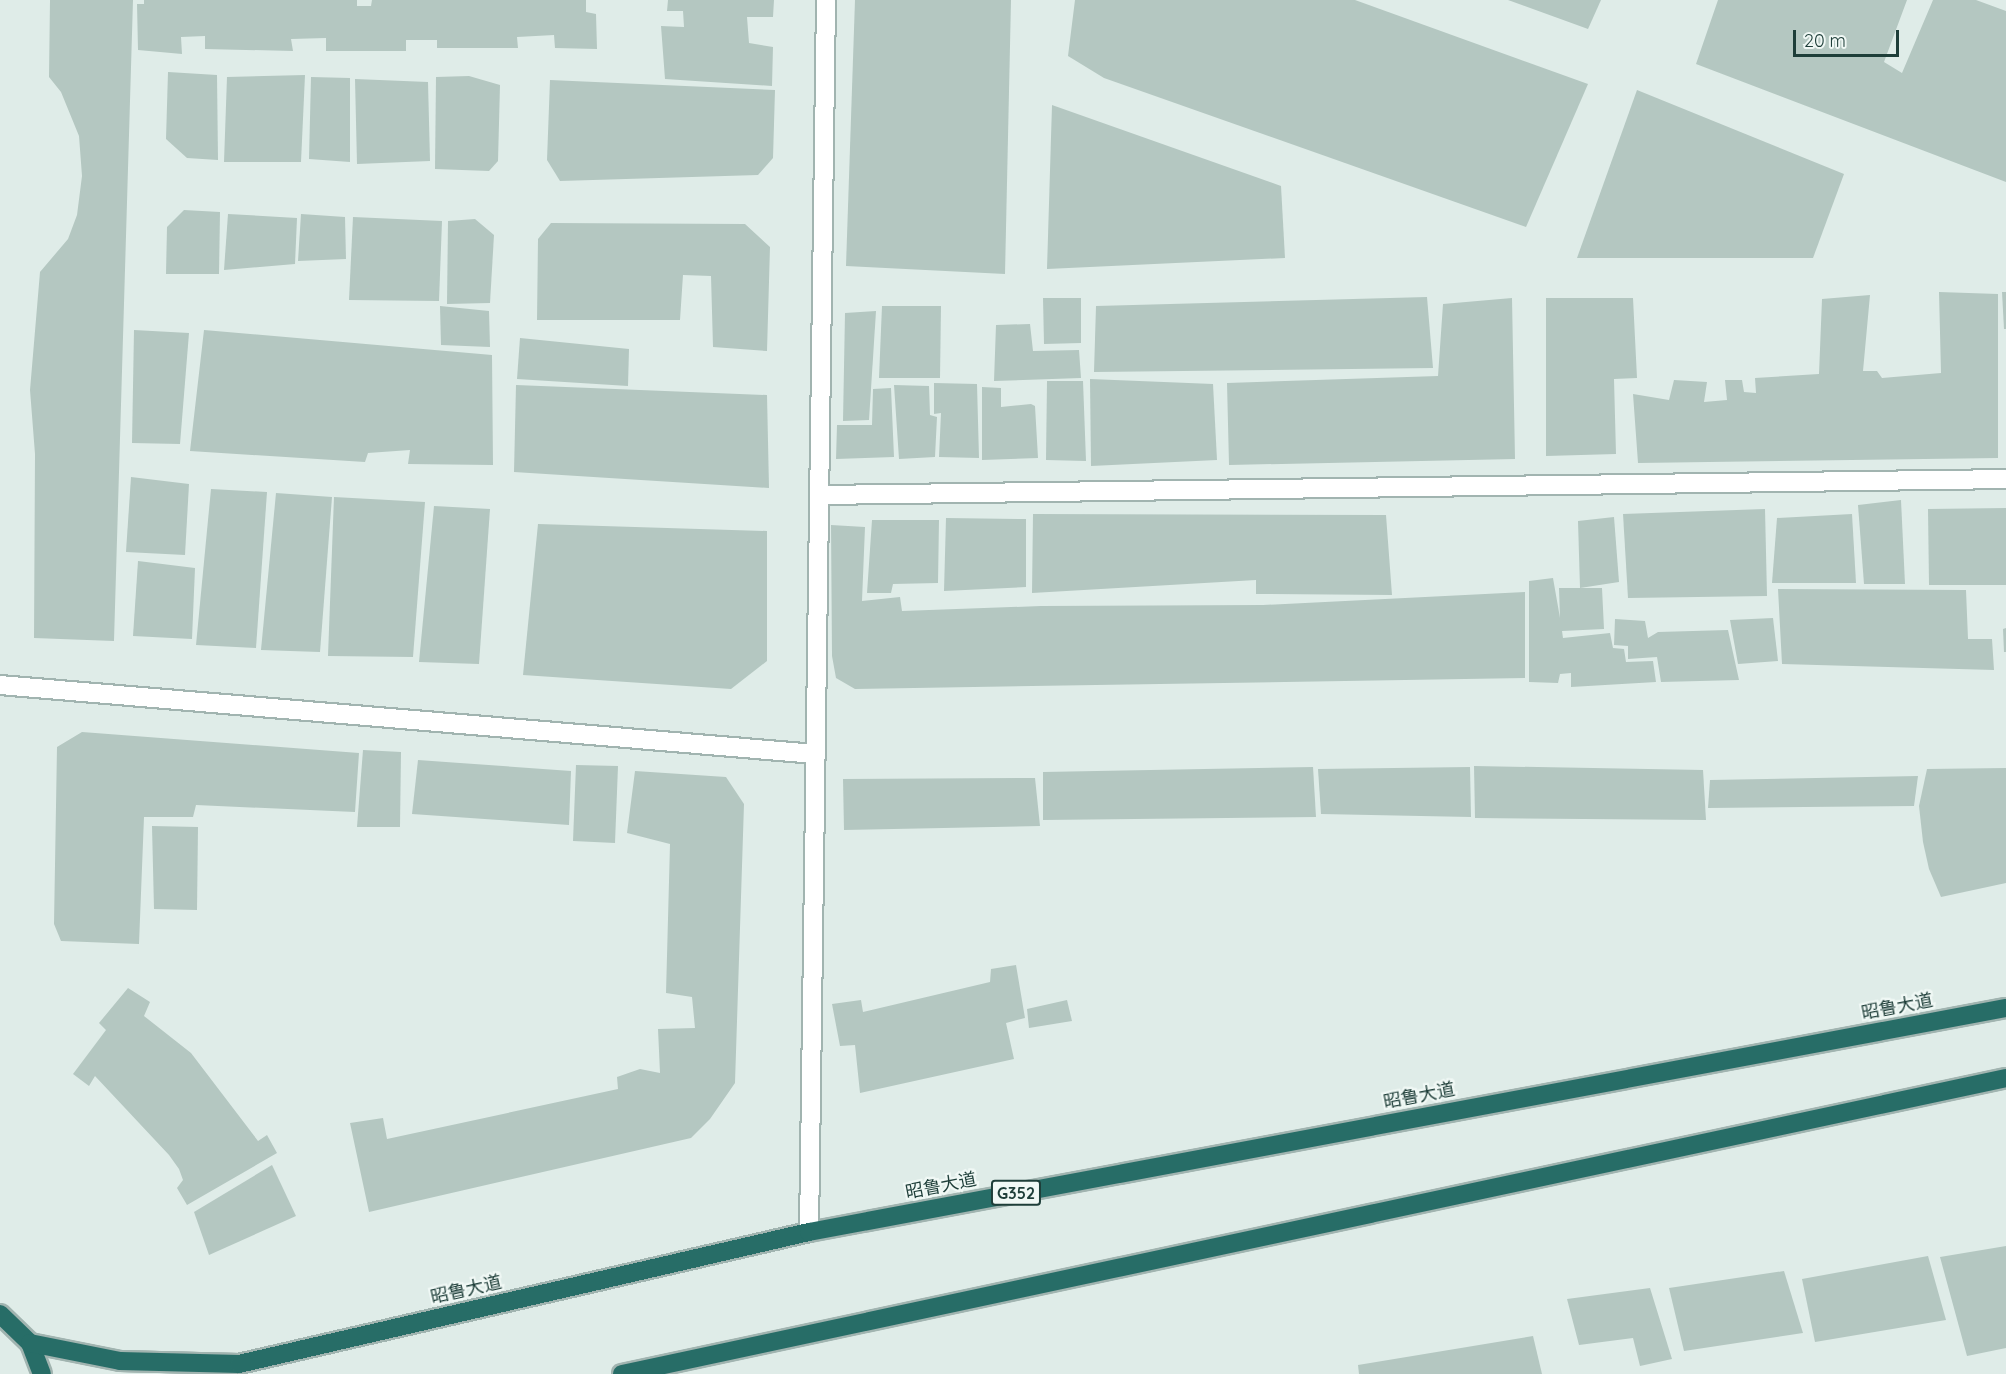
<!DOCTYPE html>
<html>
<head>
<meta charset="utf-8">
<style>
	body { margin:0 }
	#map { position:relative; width:2006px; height:1374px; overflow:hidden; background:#dfece8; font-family:Quicksand,"Noto Sans SC",sans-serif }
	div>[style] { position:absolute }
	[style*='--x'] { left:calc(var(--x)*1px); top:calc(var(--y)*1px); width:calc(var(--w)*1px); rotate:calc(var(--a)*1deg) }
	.building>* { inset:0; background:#b4c7c1 }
	.roads { filter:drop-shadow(2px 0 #a1b4b0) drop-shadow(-2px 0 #a1b4b0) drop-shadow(0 2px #a1b4b0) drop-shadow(0 -2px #a1b4b0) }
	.minor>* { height:18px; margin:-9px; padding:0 9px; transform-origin:9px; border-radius:9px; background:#fff }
	.highway>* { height:18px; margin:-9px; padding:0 9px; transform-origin:9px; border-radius:9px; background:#276d67 }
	span { translate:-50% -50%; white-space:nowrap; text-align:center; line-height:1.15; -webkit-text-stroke:4.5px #f0f8f5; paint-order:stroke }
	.shield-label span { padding:2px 4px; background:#f0f8f5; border:2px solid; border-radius:4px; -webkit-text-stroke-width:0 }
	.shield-label { font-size:16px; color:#1e3e39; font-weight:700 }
	.street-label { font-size:18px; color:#1e3e39 }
	.scale { position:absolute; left:1793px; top:30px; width:106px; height:27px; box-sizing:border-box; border:3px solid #1e3e39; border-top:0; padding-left:8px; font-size:18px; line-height:21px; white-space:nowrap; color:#1e3e39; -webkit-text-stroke:4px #f0f8f5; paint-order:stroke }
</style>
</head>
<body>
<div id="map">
	<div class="building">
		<i style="clip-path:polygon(50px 0,133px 0,114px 641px,34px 638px,35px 454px,30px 390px,40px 272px,68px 239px,77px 215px,82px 176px,79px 136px,61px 92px,49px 77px)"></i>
		<i style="clip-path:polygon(144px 0,357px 0,357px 6px,371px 6px,372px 0,586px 0,586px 12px,596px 14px,597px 49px,555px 48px,554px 35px,517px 37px,518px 48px,437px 48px,437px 40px,406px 40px,406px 51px,326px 51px,326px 38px,291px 39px,293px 51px,205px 49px,205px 36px,181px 37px,182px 54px,138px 50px,137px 4px,144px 4px)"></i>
		<i style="clip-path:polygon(668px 0,774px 0,773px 17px,747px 17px,749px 43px,773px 47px,772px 86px,665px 79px,661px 26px,684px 27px,683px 11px,667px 11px)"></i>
		<i style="clip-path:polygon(855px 0,1011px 0,1005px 274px,846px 266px)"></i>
		<i style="clip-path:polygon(1075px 0,1355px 0,1588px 84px,1526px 227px,1104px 78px,1068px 56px)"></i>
		<i style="clip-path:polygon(1508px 0,1601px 0,1588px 29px)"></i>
		<i style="clip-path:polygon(1718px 0,1907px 0,1884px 62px,1902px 73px,1933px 0,1976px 0,2006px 11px,2006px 182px,1696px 64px)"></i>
		<i style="clip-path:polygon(168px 72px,217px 75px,218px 160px,187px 158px,166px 139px)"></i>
		<i style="clip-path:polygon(305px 75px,301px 162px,224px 162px,227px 77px)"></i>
		<i style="clip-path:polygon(469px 76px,500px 85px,498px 161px,489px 171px,435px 169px,436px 77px)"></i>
		<i style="clip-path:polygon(311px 77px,350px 78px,350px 162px,309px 159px)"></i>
		<i style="clip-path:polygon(355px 79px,428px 82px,430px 161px,357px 164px)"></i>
		<i style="clip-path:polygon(550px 80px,775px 90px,773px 158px,758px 175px,560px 181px,547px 160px)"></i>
		<i style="clip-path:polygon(1637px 90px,1844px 174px,1813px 258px,1577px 258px)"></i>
		<i style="clip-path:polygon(1052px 105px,1281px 186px,1285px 258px,1047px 269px)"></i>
		<i style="clip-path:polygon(184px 210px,220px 212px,219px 274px,166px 274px,167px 227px)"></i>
		<i style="clip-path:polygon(228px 214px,297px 218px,295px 264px,224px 270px)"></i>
		<i style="clip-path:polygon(301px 214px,345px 217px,346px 259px,298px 261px)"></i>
		<i style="clip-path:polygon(353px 217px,442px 221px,439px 301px,349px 300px)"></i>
		<i style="clip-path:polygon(475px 219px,494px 235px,490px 303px,447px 304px,448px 221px)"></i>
		<i style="clip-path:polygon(551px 223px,745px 224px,770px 247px,767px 351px,713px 347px,711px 276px,683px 275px,680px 320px,537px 320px,538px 239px)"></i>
		<i style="clip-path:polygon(1939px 292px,1998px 294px,1998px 458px,1638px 463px,1633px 394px,1669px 400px,1674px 380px,1707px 382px,1704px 402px,1727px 400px,1725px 380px,1742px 380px,1744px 392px,1756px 393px,1755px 378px,1819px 374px,1822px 299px,1870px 295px,1863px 371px,1877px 371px,1882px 378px,1941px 373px)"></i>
		<i style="clip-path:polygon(2002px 292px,2006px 292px,2006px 329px,2004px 329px)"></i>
		<i style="clip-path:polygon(1427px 297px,1433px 368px,1094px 372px,1096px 306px)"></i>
		<i style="clip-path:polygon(1043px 298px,1081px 298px,1081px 343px,1044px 344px)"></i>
		<i style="clip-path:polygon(1512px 298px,1515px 459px,1229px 465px,1227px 383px,1438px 376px,1443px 304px)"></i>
		<i style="clip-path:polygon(1546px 298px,1633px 298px,1637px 378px,1614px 379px,1616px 454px,1546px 456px)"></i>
		<i style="clip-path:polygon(440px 306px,489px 311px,490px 347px,441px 345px)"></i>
		<i style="clip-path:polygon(882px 306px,941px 306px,940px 378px,879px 378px)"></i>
		<i style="clip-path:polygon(876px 311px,869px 420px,843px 421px,845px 313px)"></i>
		<i style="clip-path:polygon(1030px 324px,1033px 351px,1079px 350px,1081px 378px,994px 381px,996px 325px)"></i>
		<i style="clip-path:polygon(134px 330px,189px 333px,180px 444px,132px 443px)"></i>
		<i style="clip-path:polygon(204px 330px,492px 355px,493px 465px,408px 464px,410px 450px,368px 453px,365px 462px,190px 451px)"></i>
		<i style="clip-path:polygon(520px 338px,629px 349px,628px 386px,517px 379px)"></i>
		<i style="clip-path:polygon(1090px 379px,1213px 384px,1217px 460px,1091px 466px)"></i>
		<i style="clip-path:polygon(1047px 381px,1083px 381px,1086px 461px,1046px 460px)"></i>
		<i style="clip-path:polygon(934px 383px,977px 384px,979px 458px,939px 457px,941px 413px,934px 414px)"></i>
		<i style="clip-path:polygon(516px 385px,767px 395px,769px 488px,514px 472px)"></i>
		<i style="clip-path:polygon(894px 385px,929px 386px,930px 415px,937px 417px,935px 457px,899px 459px)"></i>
		<i style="clip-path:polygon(982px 387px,1001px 388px,1001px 407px,1031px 404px,1035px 406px,1038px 458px,982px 460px)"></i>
		<i style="clip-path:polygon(891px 388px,894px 457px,836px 459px,837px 425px,872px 425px,873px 389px)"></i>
		<i style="clip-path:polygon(131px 477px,189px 484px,185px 555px,126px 552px)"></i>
		<i style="clip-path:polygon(211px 489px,267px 492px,256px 648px,196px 645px)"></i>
		<i style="clip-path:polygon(276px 493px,332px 497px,320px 652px,261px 650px)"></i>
		<i style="clip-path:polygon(334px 497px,425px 502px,413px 657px,328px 656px)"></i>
		<i style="clip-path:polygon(1901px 500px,1905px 584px,1864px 584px,1858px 505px)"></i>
		<i style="clip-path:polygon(434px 506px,490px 509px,479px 664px,419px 662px)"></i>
		<i style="clip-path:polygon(2006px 508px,2006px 585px,1929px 585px,1928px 509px)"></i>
		<i style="clip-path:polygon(1765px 509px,1767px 596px,1628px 598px,1623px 514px)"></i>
		<i style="clip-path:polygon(1033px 514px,1386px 515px,1392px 595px,1256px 594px,1256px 580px,1032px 593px)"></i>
		<i style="clip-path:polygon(1852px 514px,1856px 583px,1772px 583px,1777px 518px)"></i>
		<i style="clip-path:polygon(1614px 517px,1619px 582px,1580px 588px,1578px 521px)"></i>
		<i style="clip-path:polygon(946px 518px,1026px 519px,1026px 587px,944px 591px)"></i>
		<i style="clip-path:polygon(872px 520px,939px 520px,938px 583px,893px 584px,891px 593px,867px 593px)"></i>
		<i style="clip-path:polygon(538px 524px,767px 531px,767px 661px,731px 689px,523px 675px)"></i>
		<i style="clip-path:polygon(831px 525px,865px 527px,862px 601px,900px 597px,902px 611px,1041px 606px,1263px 605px,1525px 592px,1525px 678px,855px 689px,836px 678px,832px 656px)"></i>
		<i style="clip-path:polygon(138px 561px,195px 568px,192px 639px,133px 636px)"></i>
		<i style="clip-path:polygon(1553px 578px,1560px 618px,1559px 588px,1602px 588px,1604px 629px,1562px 631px,1563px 638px,1610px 633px,1613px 648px,1624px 649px,1626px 662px,1653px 661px,1656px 682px,1571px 687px,1571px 673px,1560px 674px,1558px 683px,1529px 682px,1529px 581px)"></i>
		<i style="clip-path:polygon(1778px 589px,1966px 590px,1968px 639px,1992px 639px,1994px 670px,1782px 664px)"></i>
		<i style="clip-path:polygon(1773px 618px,1778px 661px,1738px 664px,1730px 620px)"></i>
		<i style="clip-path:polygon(1615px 619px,1645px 621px,1648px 638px,1658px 632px,1728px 630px,1739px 680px,1661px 682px,1657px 657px,1628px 659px,1628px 646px,1614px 645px)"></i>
		<i style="clip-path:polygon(2006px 628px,2006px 652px,2004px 652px,2003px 629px)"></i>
		<i style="clip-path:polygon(82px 732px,359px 753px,355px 812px,196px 805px,193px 817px,144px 817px,139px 944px,61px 941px,54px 924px,57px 747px)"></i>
		<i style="clip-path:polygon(363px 750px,401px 752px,400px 827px,357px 827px)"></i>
		<i style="clip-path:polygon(418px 760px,571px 771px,569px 825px,412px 814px)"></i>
		<i style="clip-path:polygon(576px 765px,618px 766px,615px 843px,573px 841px)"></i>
		<i style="clip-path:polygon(1474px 766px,1703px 770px,1706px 820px,1475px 818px)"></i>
		<i style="clip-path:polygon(1313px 767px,1316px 817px,1043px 820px,1043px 772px)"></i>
		<i style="clip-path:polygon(1470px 767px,1471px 817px,1321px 814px,1318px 769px)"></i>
		<i style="clip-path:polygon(2006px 768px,2006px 883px,1941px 897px,1929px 869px,1923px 842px,1919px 806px,1927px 769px)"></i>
		<i style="clip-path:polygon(635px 771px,726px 777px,744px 804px,735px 1083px,710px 1119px,691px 1138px,369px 1212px,350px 1123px,383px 1118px,387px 1139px,618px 1089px,617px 1077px,640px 1069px,660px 1073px,658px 1029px,695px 1028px,692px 997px,666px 993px,670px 844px,627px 833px)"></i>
		<i style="clip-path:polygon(1918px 776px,1914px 806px,1708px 808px,1710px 780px)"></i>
		<i style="clip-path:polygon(1035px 778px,1040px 826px,844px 830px,843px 779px)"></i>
		<i style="clip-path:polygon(152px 826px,198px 827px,197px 910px,154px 909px)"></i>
		<i style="clip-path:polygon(1016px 965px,1025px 1018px,1006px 1023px,1014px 1059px,860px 1093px,855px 1045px,840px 1046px,832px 1004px,861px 1000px,863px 1012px,990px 982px,991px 969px)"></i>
		<i style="clip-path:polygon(128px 988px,150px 1002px,144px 1016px,191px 1053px,258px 1141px,267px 1135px,277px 1153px,187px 1205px,177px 1188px,183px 1180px,179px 1169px,169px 1155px,95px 1076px,89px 1086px,73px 1074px,106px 1030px,99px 1023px)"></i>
		<i style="clip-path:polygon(1067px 1000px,1072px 1021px,1029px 1028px,1027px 1009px)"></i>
		<i style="clip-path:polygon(272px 1165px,296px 1216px,209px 1255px,194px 1212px)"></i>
		<i style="clip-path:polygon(2006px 1246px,2006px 1348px,1967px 1356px,1940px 1257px)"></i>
		<i style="clip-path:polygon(1928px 1256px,1946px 1320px,1815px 1342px,1802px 1279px)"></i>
		<i style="clip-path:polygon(1784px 1271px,1803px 1333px,1684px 1351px,1669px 1288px)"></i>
		<i style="clip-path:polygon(1650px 1288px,1672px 1359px,1640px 1366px,1633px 1338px,1579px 1345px,1567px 1299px)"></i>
		<i style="clip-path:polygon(1533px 1336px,1542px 1374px,1359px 1374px,1358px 1365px)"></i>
	</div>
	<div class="roads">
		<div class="minor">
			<i style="--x:820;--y:495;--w:1186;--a:-0.77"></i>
			<i style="--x:0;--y:685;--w:818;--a:4.84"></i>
			<i style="--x:809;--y:1232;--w:1232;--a:-89.21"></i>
		</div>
		<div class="highway">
			<i style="--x:0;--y:1314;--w:42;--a:44"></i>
			<i style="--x:30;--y:1343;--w:33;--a:69"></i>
			<i style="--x:30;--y:1343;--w:92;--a:11.3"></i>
			<i style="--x:120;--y:1361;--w:119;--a:1.4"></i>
			<i style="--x:239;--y:1364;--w:585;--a:-13.04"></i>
			<i style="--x:809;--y:1232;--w:1218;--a:-10.6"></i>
			<i style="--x:622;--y:1374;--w:1415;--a:-12.07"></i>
		</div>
	</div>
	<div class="shield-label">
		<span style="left:1016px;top:1193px">G352</span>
	</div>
	<div class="street-label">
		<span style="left:1897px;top:1007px;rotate:-11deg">昭鲁大道</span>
		<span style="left:1419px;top:1096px;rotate:-11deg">昭鲁大道</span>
		<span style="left:941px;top:1186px;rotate:-11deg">昭鲁大道</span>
		<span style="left:466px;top:1290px;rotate:-13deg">昭鲁大道</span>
	</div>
	<div class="scale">20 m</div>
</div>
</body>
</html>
